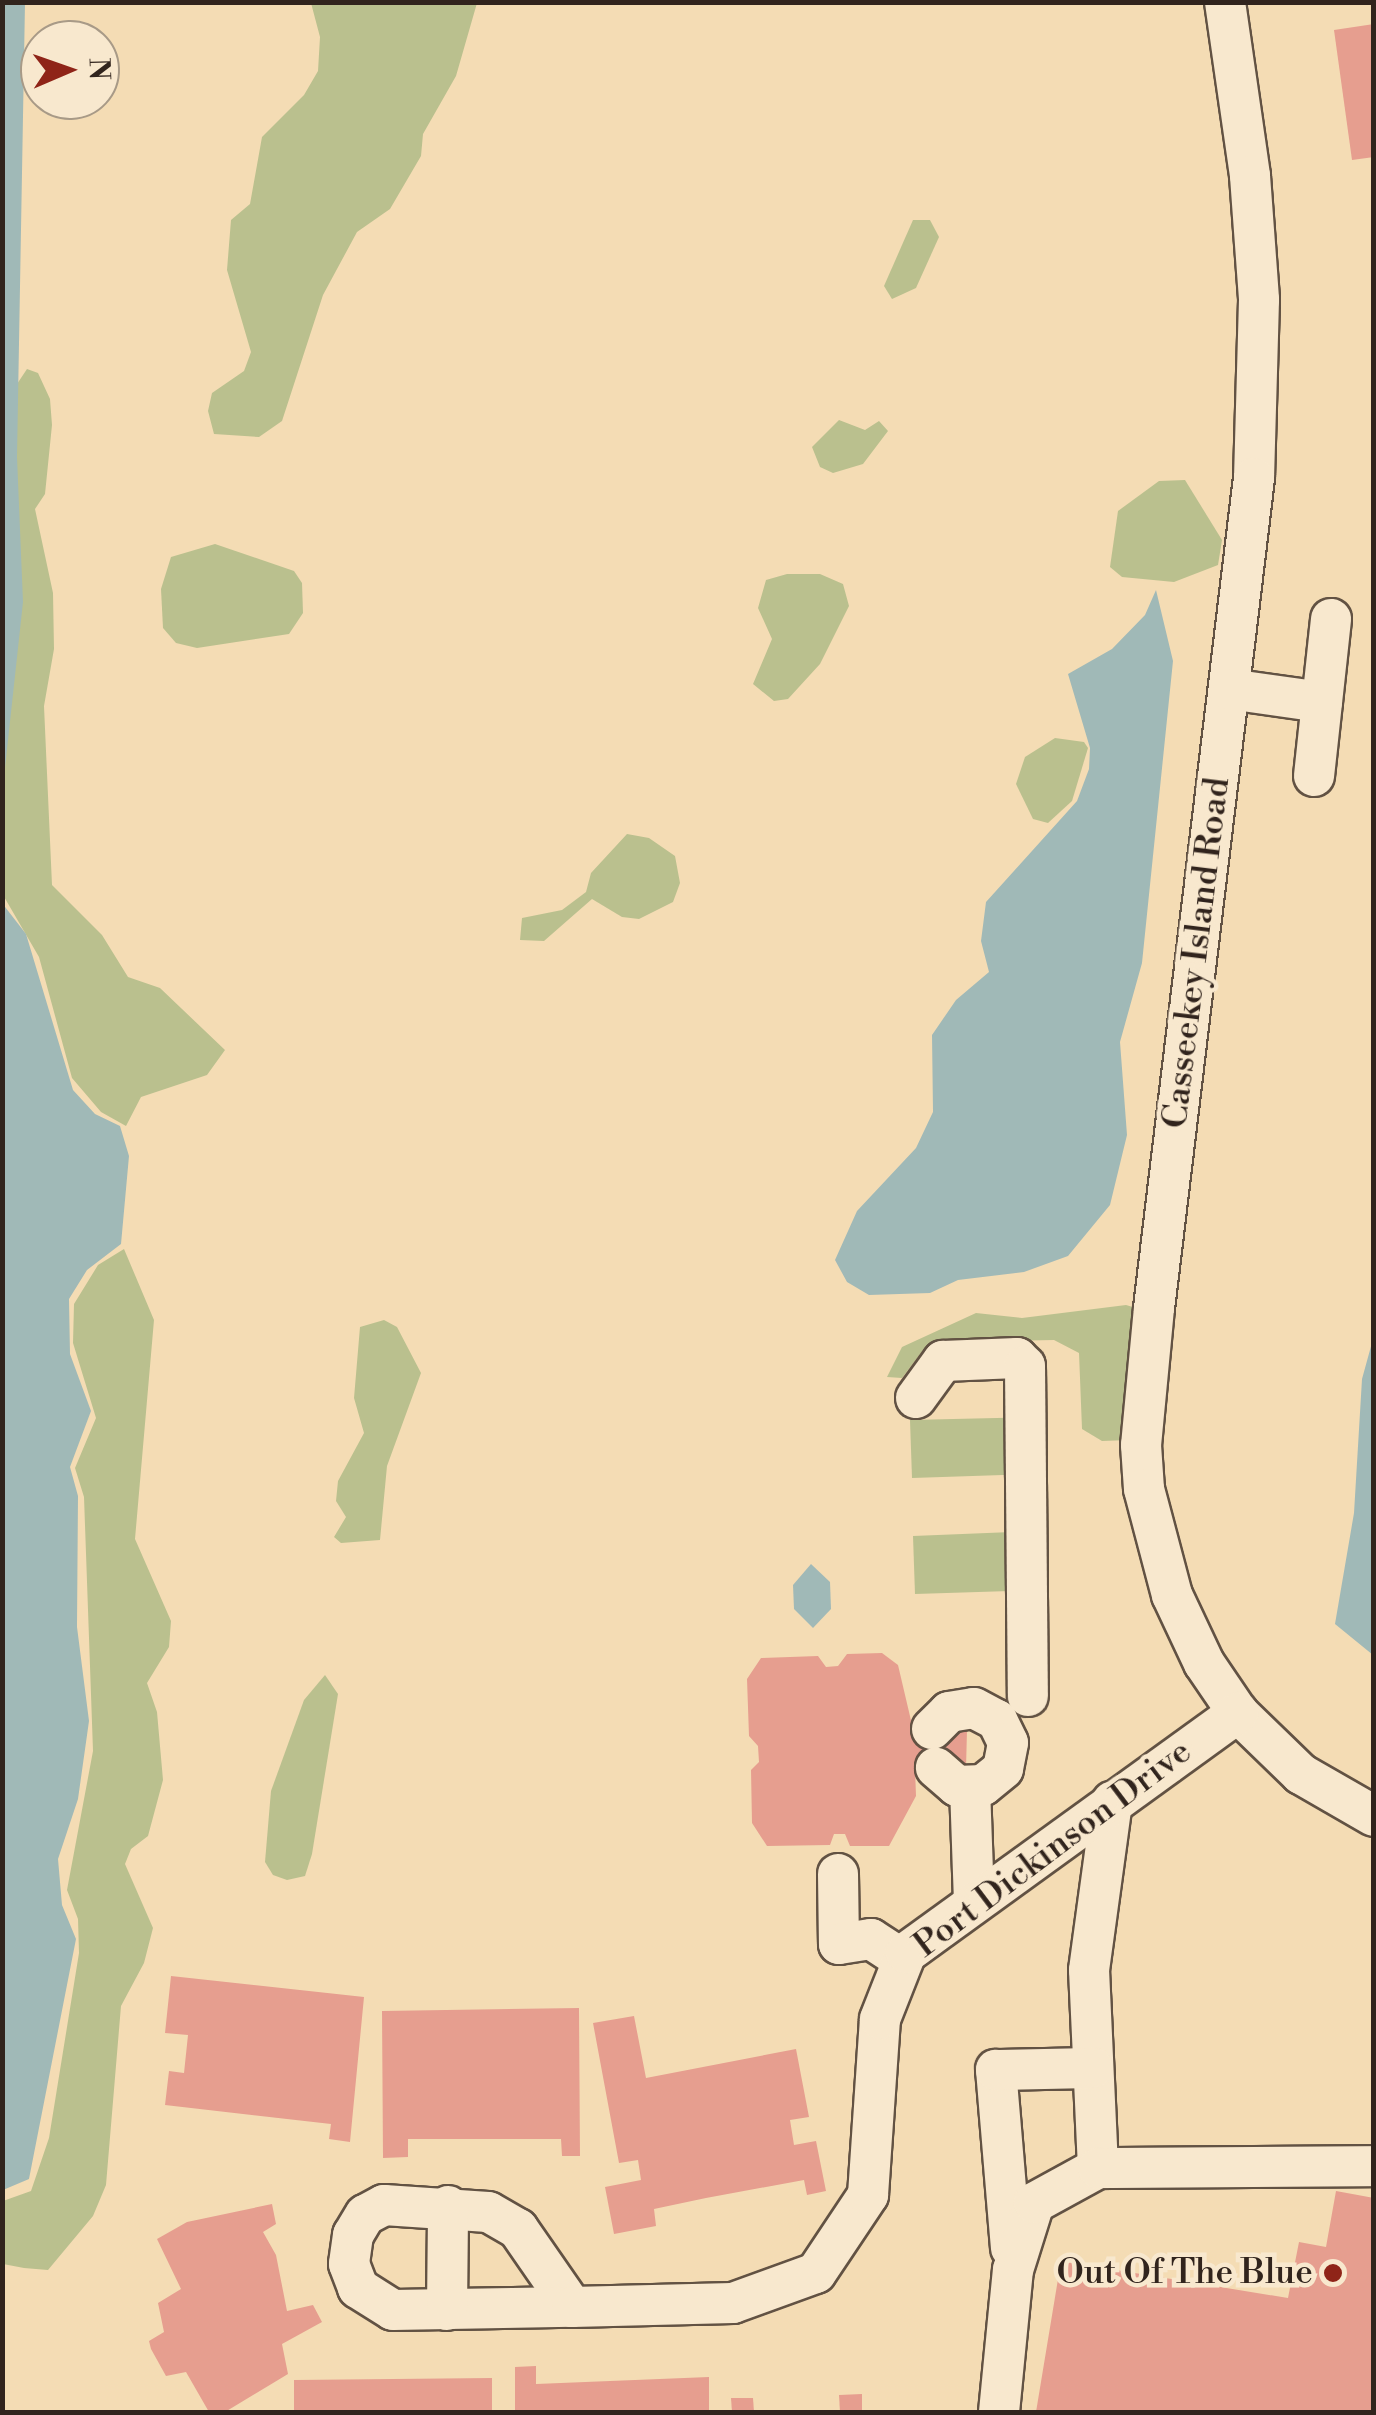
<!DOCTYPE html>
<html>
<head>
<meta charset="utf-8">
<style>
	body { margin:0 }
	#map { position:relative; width:1376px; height:2415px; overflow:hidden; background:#f4dcb4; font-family:"Libre Bodoni",serif }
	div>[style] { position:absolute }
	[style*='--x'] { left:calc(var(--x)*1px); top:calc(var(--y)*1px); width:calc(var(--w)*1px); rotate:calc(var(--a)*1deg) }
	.green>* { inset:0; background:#bac08e }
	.water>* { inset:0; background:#a0b9b7 }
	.building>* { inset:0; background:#e69e8f }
	.roads { filter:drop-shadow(2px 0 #625243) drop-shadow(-2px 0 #625243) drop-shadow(0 2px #625243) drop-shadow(0 -2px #625243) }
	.minor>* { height:40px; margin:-20px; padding:0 20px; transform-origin:20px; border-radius:20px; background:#f8e8ce }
	.dots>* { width:28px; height:28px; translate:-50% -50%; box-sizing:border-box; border:5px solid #f8e8ce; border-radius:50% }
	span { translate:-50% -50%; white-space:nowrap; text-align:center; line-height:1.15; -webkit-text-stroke:9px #f8e8ce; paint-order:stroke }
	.street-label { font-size:35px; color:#31241d }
	.poi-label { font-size:35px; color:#31241d }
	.right { translate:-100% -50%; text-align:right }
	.frame { position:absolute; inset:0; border:5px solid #31241d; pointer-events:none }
	.north { position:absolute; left:20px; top:20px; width:100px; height:100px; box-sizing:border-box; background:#f8e8ce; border:2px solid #a89a87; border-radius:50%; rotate:88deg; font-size:28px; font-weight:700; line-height:40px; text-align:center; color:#31241d }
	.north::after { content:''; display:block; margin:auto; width:35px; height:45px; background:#8f2418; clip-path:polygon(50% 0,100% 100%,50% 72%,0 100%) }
</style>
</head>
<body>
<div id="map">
	<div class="green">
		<i style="clip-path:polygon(311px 3px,477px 3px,456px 76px,423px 134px,421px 156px,390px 209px,357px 232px,323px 295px,282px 421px,259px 437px,214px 434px,208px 411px,212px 393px,244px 371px,251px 352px,227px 270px,231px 220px,250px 204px,262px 137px,304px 95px,318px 71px,320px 37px)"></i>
		<i style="clip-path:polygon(913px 220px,930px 220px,939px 237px,916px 288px,892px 299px,884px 286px)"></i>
		<i style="clip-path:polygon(27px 369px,38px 373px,50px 399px,52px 425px,45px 494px,35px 509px,53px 593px,54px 649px,44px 706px,52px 885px,102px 935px,128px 977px,160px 988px,225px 1050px,207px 1075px,141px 1097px,126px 1126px,101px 1112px,72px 1078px,39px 957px,3px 895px,2px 548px,11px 393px)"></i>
		<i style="clip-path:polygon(839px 420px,865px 430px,879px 421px,888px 431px,863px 464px,833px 473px,820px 467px,812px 447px)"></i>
		<i style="clip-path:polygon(1185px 480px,1222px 540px,1218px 565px,1174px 582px,1122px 577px,1110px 567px,1118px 511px,1159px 481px)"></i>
		<i style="clip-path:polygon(215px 544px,294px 571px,302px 583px,303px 613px,289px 634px,197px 648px,176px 643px,163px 628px,161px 589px,171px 557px)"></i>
		<i style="clip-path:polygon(787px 574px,820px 574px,843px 584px,849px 606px,820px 664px,788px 699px,774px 701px,753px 684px,772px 639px,758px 608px,766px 580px)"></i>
		<i style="clip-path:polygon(1055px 738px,1084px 742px,1088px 748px,1072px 801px,1048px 823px,1033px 819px,1016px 784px,1025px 757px)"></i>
		<i style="clip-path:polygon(627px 834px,649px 838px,675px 856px,680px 883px,673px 902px,639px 919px,622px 917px,592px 899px,544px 941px,520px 940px,522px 918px,562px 910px,586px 892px,591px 873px)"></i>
		<i style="clip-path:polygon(124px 1249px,154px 1320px,135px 1539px,171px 1621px,169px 1647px,147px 1683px,157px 1712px,163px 1780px,148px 1836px,131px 1849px,125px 1864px,153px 1928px,144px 1963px,121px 2006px,106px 2185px,93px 2216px,48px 2270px,24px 2268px,3px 2264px,3px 2201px,31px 2191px,49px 2138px,79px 1953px,78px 1919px,67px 1890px,93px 1751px,84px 1497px,75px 1468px,96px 1418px,73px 1343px,74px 1304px,98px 1265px)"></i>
		<i style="clip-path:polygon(1126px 1305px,1143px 1310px,1129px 1440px,1102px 1441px,1082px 1429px,1079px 1353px,1054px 1340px,941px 1342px,923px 1350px,902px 1378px,887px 1377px,902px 1347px,976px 1313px,1022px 1318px)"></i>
		<i style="clip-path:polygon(384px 1320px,397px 1327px,421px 1373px,387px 1466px,380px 1540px,341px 1543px,334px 1537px,346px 1517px,336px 1501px,338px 1481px,364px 1433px,354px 1398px,360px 1327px)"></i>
		<i style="clip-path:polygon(1034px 1417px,1036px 1474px,912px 1478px,910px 1420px)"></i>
		<i style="clip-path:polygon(1037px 1531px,1039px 1590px,915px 1594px,913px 1536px)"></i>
		<i style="clip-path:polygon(325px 1675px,338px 1694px,312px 1854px,305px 1876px,287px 1880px,273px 1875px,265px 1862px,271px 1791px,304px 1700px)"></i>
	</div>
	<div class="water">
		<i style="clip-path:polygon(25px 3px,17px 457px,23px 602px,3px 786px,2px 3px)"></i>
		<i style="clip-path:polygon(1156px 590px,1173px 661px,1142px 963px,1120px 1042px,1127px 1135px,1110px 1205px,1068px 1256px,1024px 1272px,958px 1280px,930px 1293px,869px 1295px,847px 1282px,835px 1260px,857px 1211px,916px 1148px,933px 1112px,932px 1035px,956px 1000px,989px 972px,981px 941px,986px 902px,1077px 801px,1089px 769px,1090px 748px,1068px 674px,1112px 649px,1145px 615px)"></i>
		<i style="clip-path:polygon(2px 903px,26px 934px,73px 1090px,95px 1114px,120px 1126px,129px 1156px,121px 1244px,87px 1270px,69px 1299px,70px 1354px,91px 1411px,70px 1467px,78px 1496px,77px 1627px,89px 1721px,78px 1799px,58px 1859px,62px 1905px,76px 1939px,29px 2179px,3px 2190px)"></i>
		<i style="clip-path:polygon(1373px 1339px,1373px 1655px,1335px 1624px,1354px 1513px,1362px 1379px)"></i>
		<i style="clip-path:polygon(811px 1564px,830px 1582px,831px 1609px,813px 1628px,794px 1609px,793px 1585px)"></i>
	</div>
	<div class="building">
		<i style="clip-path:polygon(1374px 24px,1374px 157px,1352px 160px,1334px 30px)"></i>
		<i style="clip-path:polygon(882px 1653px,898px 1665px,913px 1729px,967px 1730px,966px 1769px,915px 1768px,916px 1796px,889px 1846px,850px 1846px,845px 1834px,834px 1834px,830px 1845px,767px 1846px,752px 1823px,751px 1770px,759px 1762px,758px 1746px,749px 1736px,747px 1679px,761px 1658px,818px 1656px,826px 1667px,838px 1666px,847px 1654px)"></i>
		<i style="clip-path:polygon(171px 1976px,364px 1997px,350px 2142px,329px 2139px,331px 2124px,165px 2105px,169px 2071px,184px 2073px,188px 2035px,165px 2033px)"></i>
		<i style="clip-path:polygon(579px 2008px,580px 2156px,562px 2156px,561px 2139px,408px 2139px,408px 2157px,383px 2158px,382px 2011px)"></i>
		<i style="clip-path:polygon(634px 2016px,646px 2078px,796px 2049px,809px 2117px,790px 2120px,794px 2145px,816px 2141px,826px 2191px,807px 2195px,804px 2180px,706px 2198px,654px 2209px,656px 2226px,614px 2234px,605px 2187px,641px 2180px,638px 2160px,619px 2163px,593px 2023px)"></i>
		<i style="clip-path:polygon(1336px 2191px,1374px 2198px,1374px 2412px,1036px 2412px,1061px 2261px,1288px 2298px,1299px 2242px,1326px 2247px)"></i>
		<i style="clip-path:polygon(272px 2204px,276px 2224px,263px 2232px,276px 2255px,287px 2311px,313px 2305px,322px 2322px,282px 2344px,288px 2374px,225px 2412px,209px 2412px,186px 2372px,166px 2376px,151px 2349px,149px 2341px,164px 2332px,158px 2303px,181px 2289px,157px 2239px,187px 2222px)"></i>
		<i style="clip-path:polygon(536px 2366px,536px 2384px,709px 2377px,709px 2412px,515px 2412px,515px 2367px)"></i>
		<i style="clip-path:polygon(492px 2378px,492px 2412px,294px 2412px,294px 2380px)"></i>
		<i style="clip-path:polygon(862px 2394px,862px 2412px,840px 2412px,839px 2395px)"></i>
		<i style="clip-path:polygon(731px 2398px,753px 2398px,754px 2412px,732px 2412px)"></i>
	</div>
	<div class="roads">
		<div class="minor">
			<i style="--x:1225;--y:2;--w:176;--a:81.8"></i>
			<i style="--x:1250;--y:176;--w:124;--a:85.8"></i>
			<i style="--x:1259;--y:300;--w:178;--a:91.6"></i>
			<i style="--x:1254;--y:478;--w:836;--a:96.87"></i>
			<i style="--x:1154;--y:1308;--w:138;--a:95.4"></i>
			<i style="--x:1141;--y:1445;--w:44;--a:86.1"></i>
			<i style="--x:1144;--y:1489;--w:110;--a:75.2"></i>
			<i style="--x:1172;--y:1595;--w:75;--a:64.8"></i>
			<i style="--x:1204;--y:1663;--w:60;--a:55.8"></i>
			<i style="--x:1238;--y:1713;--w:88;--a:44.1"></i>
			<i style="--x:1301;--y:1774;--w:84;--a:29.9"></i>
			<i style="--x:1229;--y:689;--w:94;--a:8"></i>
			<i style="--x:1314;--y:776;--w:158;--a:-83.8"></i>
			<i style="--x:916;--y:1398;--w:46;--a:-53.9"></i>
			<i style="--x:943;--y:1361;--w:74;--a:-2.3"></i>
			<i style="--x:1017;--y:1358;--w:11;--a:45"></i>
			<i style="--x:1025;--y:1366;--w:330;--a:89.5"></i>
			<i style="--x:932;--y:1729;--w:24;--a:-45"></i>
			<i style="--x:949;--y:1712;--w:25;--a:-9"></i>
			<i style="--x:974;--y:1708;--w:26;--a:28"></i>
			<i style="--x:997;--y:1720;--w:25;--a:64"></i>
			<i style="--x:1008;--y:1743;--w:26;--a:101"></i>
			<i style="--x:1003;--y:1769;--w:26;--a:141"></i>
			<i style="--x:983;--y:1785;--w:26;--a:178"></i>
			<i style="--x:957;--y:1786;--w:28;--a:-139"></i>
			<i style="--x:970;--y:1787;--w:115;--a:88"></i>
			<i style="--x:838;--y:1874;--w:70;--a:89.2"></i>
			<i style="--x:839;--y:1944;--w:32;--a:-9"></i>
			<i style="--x:871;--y:1939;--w:38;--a:33"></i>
			<i style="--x:1098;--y:2168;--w:198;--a:-92.6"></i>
			<i style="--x:1089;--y:1970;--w:170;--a:-82.2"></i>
			<i style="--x:1011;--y:2248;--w:179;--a:-94.8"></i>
			<i style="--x:996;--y:2070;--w:97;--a:-1.2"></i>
			<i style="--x:572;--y:2307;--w:95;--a:-124.7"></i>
			<i style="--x:518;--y:2229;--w:34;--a:-150"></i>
			<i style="--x:488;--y:2212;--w:104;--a:-176.1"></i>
			<i style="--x:384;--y:2205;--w:21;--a:152"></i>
			<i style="--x:365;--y:2215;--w:23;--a:121"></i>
			<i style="--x:353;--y:2235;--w:29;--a:98"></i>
			<i style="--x:349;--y:2264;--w:26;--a:69"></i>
			<i style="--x:358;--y:2288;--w:41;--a:32.2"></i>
			<i style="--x:393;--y:2310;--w:179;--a:-1"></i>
			<i style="--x:572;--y:2307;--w:161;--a:-1.4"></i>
			<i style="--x:733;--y:2303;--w:88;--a:-19.9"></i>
			<i style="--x:816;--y:2273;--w:94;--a:-56.3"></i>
			<i style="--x:868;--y:2195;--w:176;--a:-86.1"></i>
			<i style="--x:880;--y:2019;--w:71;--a:-68.5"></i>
			<i style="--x:906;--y:1953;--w:410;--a:-35.9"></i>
			<i style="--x:447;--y:2310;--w:104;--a:-89.4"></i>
			<i style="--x:999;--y:2412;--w:143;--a:-84.4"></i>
			<i style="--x:1013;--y:2270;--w:70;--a:-72.6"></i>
			<i style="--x:1034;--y:2203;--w:73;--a:-28.7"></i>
			<i style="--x:1098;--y:2168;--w:276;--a:-0.4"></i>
		</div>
	</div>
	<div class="dots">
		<i style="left:1333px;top:2273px;background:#8f2418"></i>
	</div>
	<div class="street-label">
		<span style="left:1197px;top:953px;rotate:-83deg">Casseekey Island Road</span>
		<span style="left:1053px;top:1849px;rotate:-37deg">Port Dickinson Drive</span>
	</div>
	<div class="poi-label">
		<span class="right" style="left:1313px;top:2273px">Out Of The Blue</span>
	</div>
	<div class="frame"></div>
	<div class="north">N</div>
</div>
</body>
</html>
